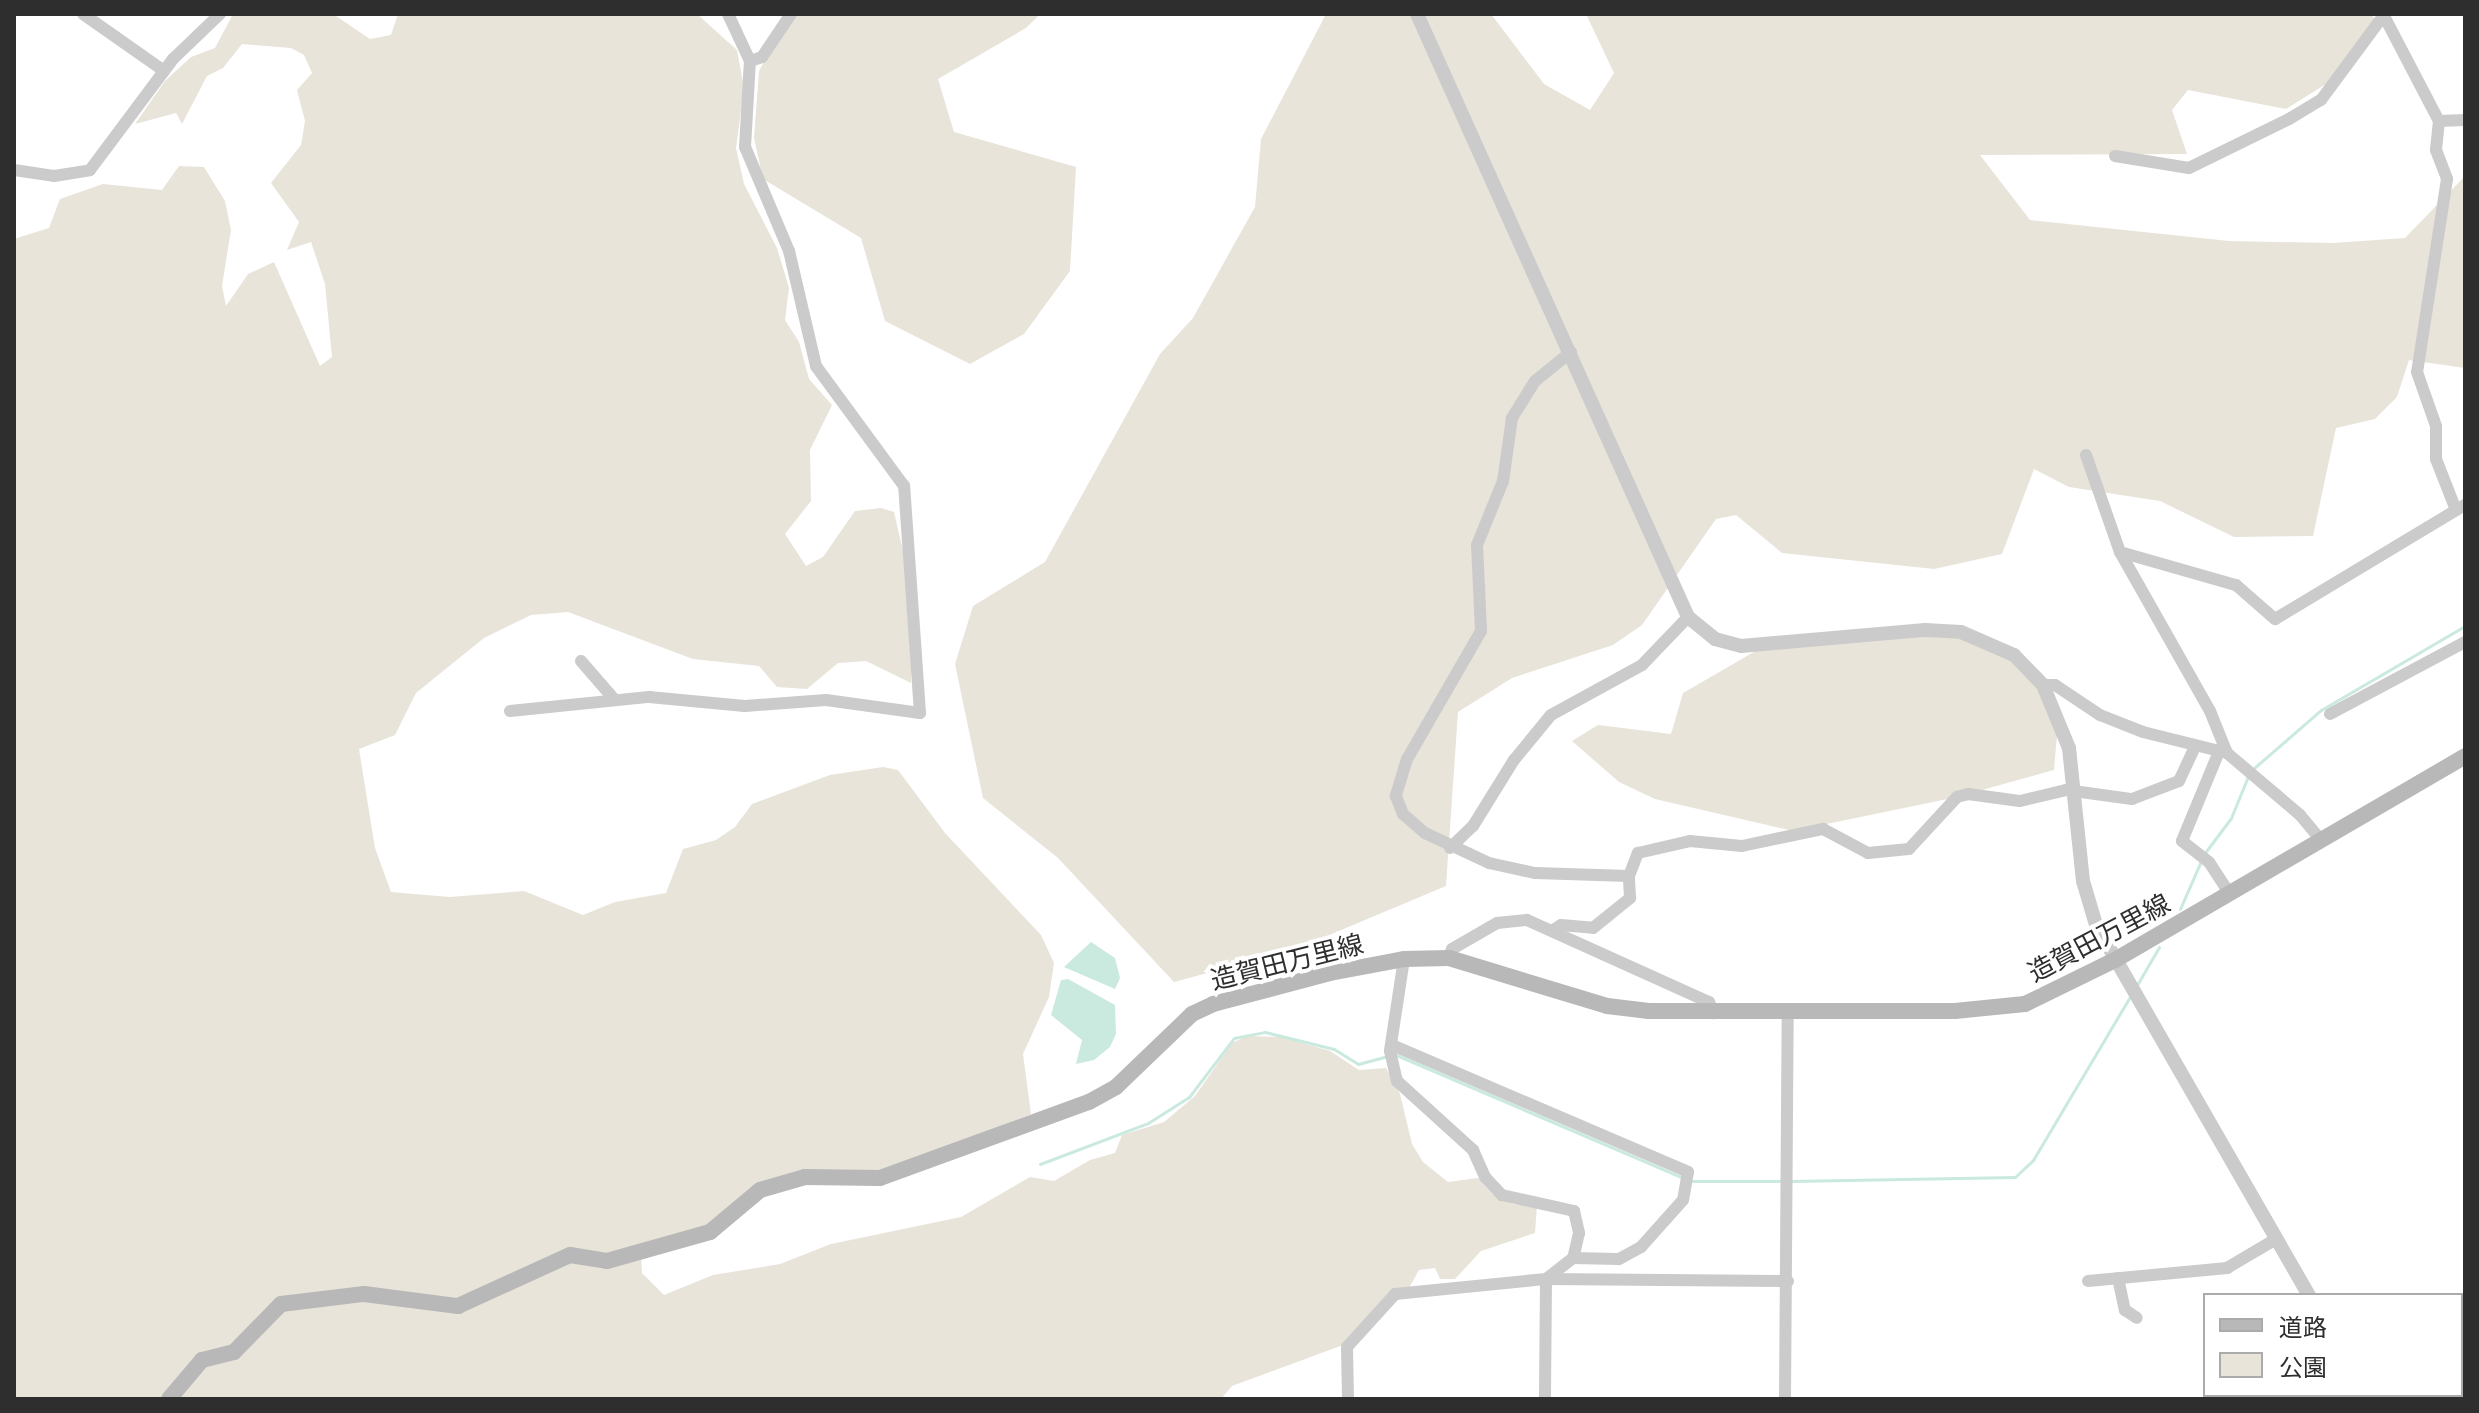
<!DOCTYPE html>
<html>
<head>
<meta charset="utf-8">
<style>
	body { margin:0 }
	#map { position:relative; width:2479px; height:1413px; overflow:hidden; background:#fff; font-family:Ubuntu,"Noto Sans JP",sans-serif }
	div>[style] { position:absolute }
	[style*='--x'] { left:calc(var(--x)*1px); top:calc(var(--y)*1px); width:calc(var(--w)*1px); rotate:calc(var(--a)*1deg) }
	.green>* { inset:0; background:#e8e4da }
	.water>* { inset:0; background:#cae9df }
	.stream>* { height:3px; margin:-1.5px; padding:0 1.5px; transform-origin:1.5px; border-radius:1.5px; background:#cae9df }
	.minor>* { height:12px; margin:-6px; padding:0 6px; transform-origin:6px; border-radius:6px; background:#cbcbcb }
	.tertiary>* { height:14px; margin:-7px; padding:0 7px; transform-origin:7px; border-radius:7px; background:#cbcbcb }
	.secondary>* { height:16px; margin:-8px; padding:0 8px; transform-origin:8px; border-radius:8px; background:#b8b8b8 }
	span { translate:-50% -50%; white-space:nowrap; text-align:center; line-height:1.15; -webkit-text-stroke:8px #fff; paint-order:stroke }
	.street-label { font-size:26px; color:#2e2e2e }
	.frame { position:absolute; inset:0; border:16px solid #2e2e2e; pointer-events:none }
	.legend { position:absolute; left:2203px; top:1293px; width:260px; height:104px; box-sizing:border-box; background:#fff; border:2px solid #ababab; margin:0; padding:10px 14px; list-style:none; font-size:24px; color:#2e2e2e }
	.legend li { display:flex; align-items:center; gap:16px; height:40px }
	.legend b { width:40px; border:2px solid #ababab }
</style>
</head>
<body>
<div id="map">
	<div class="green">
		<i style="clip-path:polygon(333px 14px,370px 39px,391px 35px,398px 14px,697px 14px,737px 50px,744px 88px,736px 148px,744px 184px,777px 248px,789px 288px,785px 320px,799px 342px,809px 379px,832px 405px,810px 450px,811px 501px,785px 534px,806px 566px,823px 557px,855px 511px,881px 508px,894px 512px,903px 551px,911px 664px,911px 683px,866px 661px,838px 663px,807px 689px,777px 687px,759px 666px,693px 659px,568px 612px,531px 615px,484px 638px,416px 693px,395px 735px,359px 749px,375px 848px,391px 892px,450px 897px,524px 891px,583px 915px,615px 902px,666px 893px,683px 849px,716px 840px,735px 827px,752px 804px,830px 775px,883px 767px,898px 770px,945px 833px,1041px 935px,1054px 963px,1049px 997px,1023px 1054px,1031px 1114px,879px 1173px,804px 1172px,707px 1227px,606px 1256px,569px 1250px,457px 1300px,278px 1299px,231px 1348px,163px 1399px,14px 1399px,14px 239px,49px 228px,60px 199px,103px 184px,162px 190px,179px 166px,204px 167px,225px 201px,231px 230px,222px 286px,226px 306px,248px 274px,274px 262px,320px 366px,332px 357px,325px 284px,311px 242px,287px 250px,299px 222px,271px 183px,301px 145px,305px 121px,297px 90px,312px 73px,304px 55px,291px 48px,242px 44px,223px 68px,207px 76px,182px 124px,176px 113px,135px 124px,165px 81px,191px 57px,215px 48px,232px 16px)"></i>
		<i style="clip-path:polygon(790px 14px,1040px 14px,1026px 28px,938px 79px,954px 132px,1076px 167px,1070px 271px,1024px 334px,970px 364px,885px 321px,861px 238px,763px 179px,754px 138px,759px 71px)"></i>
		<i style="clip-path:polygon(1326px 14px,1491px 14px,1544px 84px,1590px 110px,1614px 73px,1586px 14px,2372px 14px,2375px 21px,2334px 79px,2286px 109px,2188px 90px,2172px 110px,2187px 154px,1980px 155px,2030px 220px,2229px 241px,2333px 243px,2405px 238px,2465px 176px,2465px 368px,2409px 360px,2397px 397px,2375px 419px,2336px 428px,2313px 536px,2234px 537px,2160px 501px,2069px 487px,2034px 469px,2002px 554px,1934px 569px,1782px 553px,1736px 515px,1716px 519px,1642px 625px,1613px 645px,1512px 678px,1458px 712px,1446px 886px,1296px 949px,1174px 982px,1058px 858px,983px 798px,955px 664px,973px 606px,1045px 562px,1160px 354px,1193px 318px,1255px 207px,1261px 139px)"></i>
		<i style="clip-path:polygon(1938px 630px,2024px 664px,2059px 713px,2054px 770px,1957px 797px,1793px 831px,1655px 799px,1619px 782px,1572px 741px,1598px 725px,1671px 734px,1683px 693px,1766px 645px)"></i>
		<i style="clip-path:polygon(1247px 1036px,1282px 1037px,1330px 1051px,1359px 1070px,1386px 1068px,1400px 1094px,1412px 1144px,1423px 1162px,1448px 1182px,1478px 1178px,1492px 1194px,1513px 1204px,1537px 1206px,1535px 1233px,1481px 1251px,1455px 1279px,1440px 1279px,1435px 1268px,1419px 1270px,1409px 1288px,1343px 1345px,1232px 1386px,1221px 1399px,174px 1399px,188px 1381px,282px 1307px,364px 1297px,459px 1309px,571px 1259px,641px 1253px,642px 1273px,664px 1295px,713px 1275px,780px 1264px,831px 1244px,961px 1217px,1030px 1177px,1054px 1181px,1090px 1160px,1115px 1153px,1122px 1135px,1164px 1122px,1195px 1096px,1232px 1043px)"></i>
	</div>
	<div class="water">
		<i style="clip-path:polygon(1091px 942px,1115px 958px,1120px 978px,1115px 989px,1064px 967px)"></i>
		<i style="clip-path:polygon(1068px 979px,1115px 1005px,1116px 1034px,1110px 1047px,1094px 1060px,1076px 1064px,1082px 1040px,1051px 1015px,1061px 980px)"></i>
	</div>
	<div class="stream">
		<i style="--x:2254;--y:768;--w:89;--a:-40.9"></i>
		<i style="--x:2321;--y:710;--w:167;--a:-30.3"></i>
		<i style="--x:2204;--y:854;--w:45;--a:-53.1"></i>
		<i style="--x:2231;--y:818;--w:48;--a:-67.8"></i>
		<i style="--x:2180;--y:909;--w:52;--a:-66.4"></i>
		<i style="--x:2137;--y:985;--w:44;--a:-59.9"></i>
		<i style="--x:1394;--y:1054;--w:312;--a:23.2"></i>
		<i style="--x:1040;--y:1164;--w:116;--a:-20.8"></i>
		<i style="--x:1148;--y:1123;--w:49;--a:-32.4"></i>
		<i style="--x:1189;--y:1097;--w:74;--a:-52.7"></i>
		<i style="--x:1234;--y:1038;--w:32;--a:-11"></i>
		<i style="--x:1265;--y:1032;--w:71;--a:13.8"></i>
		<i style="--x:1334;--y:1049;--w:28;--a:32"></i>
		<i style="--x:1358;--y:1064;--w:30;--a:-15"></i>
		<i style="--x:1692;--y:1181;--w:93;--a:0"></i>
		<i style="--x:1792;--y:1181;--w:223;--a:-1"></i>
		<i style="--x:2015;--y:1177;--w:25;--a:-43"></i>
		<i style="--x:2033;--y:1160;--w:192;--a:-59.3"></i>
	</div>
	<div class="minor">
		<i style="--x:83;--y:14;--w:99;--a:35.1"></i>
		<i style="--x:2383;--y:14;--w:121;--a:62.4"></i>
		<i style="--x:2439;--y:121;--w:29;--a:96"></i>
		<i style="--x:2436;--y:150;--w:31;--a:69"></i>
		<i style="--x:2447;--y:179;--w:195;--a:98.8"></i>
		<i style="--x:2417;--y:372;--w:57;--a:70.6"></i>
		<i style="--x:2436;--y:426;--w:33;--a:90"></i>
		<i style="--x:2436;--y:459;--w:55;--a:68.6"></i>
		<i style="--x:750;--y:61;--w:13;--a:-18"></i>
		<i style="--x:762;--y:57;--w:52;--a:-56"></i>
		<i style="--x:2439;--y:121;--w:26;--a:-2"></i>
		<i style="--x:2115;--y:156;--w:75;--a:9.2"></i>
		<i style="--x:2189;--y:168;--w:111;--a:-26.1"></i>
		<i style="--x:2289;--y:119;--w:37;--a:-31"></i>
		<i style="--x:2321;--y:100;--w:106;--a:-53.5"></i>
		<i style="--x:14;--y:170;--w:40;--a:8.5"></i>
		<i style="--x:54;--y:176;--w:36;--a:-9"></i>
		<i style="--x:90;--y:170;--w:139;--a:-53.2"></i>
		<i style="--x:173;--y:59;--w:65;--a:-43.8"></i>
		<i style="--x:1571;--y:352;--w:46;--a:141.1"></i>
		<i style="--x:1535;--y:381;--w:44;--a:121.9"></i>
		<i style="--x:1512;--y:418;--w:64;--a:98.1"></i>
		<i style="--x:1503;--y:481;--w:69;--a:112.1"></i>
		<i style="--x:1477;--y:545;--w:86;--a:87.3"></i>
		<i style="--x:1481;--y:631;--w:148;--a:120"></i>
		<i style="--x:1407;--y:759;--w:39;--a:107"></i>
		<i style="--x:1396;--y:796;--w:19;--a:69"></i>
		<i style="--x:1403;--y:814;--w:29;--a:41"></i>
		<i style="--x:1425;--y:833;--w:71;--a:25.1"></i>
		<i style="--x:1489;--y:863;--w:47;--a:12.3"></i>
		<i style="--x:1535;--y:873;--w:94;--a:1.8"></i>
		<i style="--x:2086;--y:455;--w:103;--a:70.7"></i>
		<i style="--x:2120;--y:552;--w:183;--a:60.5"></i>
		<i style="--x:2210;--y:711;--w:45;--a:68"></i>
		<i style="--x:2227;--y:753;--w:96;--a:40.3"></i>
		<i style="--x:2300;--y:815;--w:31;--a:50"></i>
		<i style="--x:2120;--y:552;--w:121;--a:15.9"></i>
		<i style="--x:2236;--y:585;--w:52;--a:41.1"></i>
		<i style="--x:2275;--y:619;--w:222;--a:-31"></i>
		<i style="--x:581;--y:661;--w:49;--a:49.1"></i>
		<i style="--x:2043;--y:685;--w:12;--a:0"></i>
		<i style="--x:2055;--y:685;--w:54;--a:33.7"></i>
		<i style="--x:2100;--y:715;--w:46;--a:21.6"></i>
		<i style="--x:2143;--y:732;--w:87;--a:14"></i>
		<i style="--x:510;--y:711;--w:140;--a:-5.8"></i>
		<i style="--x:649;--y:697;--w:96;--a:5.4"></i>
		<i style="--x:745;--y:706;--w:81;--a:-4.2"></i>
		<i style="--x:826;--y:700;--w:95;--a:7.9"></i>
		<i style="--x:920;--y:713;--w:228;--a:-94"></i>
		<i style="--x:904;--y:486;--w:149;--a:-126.3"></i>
		<i style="--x:816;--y:366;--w:118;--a:-103.2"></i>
		<i style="--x:789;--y:251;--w:113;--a:-112.9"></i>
		<i style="--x:745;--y:147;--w:86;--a:-86.7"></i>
		<i style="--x:750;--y:61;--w:52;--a:-115.1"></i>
		<i style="--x:2330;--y:714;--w:153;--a:-28.1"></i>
		<i style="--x:2218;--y:754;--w:94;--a:112.5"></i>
		<i style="--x:2182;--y:841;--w:34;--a:38"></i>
		<i style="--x:2209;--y:862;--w:37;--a:57"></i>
		<i style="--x:1450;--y:848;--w:32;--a:-44"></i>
		<i style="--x:1473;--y:826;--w:78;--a:-58.2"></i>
		<i style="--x:1514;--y:760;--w:58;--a:-50.6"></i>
		<i style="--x:1551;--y:715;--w:104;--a:-28.8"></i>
		<i style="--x:1642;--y:665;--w:66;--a:-46.2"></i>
		<i style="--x:1553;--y:930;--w:9;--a:-32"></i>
		<i style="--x:1561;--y:925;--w:32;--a:5"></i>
		<i style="--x:1593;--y:928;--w:48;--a:-39"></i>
		<i style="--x:1630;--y:898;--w:22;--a:-93"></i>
		<i style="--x:1629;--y:876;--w:25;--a:-69"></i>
		<i style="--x:1638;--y:853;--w:53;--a:-13"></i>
		<i style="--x:1690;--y:841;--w:52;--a:5.5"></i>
		<i style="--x:1742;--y:846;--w:83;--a:-11.9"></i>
		<i style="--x:1823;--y:829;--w:51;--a:28.1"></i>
		<i style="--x:1868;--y:853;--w:41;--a:-5.6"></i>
		<i style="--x:1909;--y:849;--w:71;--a:-47.3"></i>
		<i style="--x:1957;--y:797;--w:11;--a:-15"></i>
		<i style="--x:1968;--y:794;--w:52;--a:7.7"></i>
		<i style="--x:2020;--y:801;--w:47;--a:-13.4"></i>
		<i style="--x:2066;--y:790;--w:67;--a:7.8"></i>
		<i style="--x:2132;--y:799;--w:50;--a:-21"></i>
		<i style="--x:2179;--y:781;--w:38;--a:-65"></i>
		<i style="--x:1449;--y:958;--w:9;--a:-72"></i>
		<i style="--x:1452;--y:949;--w:52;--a:-30"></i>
		<i style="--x:1497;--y:923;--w:30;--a:-6"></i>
		<i style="--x:1527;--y:920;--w:200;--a:24.3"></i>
		<i style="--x:1709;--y:1002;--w:12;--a:70"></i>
		<i style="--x:1404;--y:959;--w:93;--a:98.7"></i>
		<i style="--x:1390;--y:1051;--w:31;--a:77"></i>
		<i style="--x:1397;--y:1081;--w:103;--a:42.2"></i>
		<i style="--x:1473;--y:1150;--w:30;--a:66"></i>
		<i style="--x:1485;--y:1177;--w:25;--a:47"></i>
		<i style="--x:1502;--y:1195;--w:74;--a:12.5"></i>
		<i style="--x:1574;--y:1211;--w:23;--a:77"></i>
		<i style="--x:1579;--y:1233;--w:26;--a:103"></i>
		<i style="--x:1392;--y:1045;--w:322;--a:23.2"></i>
		<i style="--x:1688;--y:1172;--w:28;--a:100"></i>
		<i style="--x:1683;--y:1200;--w:63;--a:131.8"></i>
		<i style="--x:1641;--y:1247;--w:25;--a:151"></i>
		<i style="--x:1619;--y:1259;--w:46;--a:-178.8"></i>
		<i style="--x:1573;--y:1258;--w:34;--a:142"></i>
		<i style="--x:1546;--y:1279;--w:120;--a:90.5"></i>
		<i style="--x:2118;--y:1278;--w:33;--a:78"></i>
		<i style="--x:2125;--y:1310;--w:14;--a:34"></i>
		<i style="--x:2088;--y:1281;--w:140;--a:-5.3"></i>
		<i style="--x:2227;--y:1268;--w:57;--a:-30.6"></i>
		<i style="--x:1348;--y:1399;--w:52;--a:-91.1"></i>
		<i style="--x:1347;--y:1347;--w:72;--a:-47.8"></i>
		<i style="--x:1395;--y:1294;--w:152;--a:-5.7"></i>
		<i style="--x:1546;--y:1279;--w:242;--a:0.5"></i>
		<i style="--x:1785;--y:1399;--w:388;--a:-89.6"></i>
		<i style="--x:2323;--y:1399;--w:4;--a:-63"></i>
	</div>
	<div class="tertiary">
		<i style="--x:1417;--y:14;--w:661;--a:65.8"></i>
		<i style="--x:1688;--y:617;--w:35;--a:39"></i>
		<i style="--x:1715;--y:639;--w:27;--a:15"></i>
		<i style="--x:1741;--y:646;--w:185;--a:-5"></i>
		<i style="--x:1925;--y:630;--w:36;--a:3"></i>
		<i style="--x:1961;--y:632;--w:58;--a:23.5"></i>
		<i style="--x:2014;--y:655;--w:42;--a:46"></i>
		<i style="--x:2043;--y:685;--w:68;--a:67.6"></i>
		<i style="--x:2069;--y:748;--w:134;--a:84"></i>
		<i style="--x:2083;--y:881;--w:46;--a:73.5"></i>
		<i style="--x:2096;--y:925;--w:427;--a:60.1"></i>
		<i style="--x:2367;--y:1395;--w:4;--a:63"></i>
	</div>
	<div class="secondary">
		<i style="--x:169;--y:1399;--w:51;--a:-49.8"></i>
		<i style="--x:202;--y:1360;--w:33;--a:-14"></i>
		<i style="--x:234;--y:1352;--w:67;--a:-45.6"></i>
		<i style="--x:281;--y:1304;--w:84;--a:-6.9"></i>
		<i style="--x:364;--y:1294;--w:95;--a:7.3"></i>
		<i style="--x:458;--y:1306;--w:123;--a:-24.5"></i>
		<i style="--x:570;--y:1255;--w:37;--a:9"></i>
		<i style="--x:607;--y:1261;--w:107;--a:-15.7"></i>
		<i style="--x:710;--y:1232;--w:65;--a:-40"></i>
		<i style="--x:760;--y:1190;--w:47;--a:-16.1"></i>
		<i style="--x:805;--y:1177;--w:75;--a:0.8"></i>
		<i style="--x:880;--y:1178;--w:222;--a:-20"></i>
		<i style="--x:1089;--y:1102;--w:31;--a:-29"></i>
		<i style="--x:1116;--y:1087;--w:105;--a:-43.8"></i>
		<i style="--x:1192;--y:1014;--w:23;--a:-25"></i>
		<i style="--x:1213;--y:1004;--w:121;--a:-14.8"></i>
		<i style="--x:1330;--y:973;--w:75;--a:-10.7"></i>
		<i style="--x:1404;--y:959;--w:45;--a:-1.3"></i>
		<i style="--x:1449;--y:958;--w:165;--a:16.9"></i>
		<i style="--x:1607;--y:1006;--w:42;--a:6.8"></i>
		<i style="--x:1649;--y:1011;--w:306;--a:0"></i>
		<i style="--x:1955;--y:1011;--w:70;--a:-5.7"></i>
		<i style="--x:2025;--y:1004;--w:100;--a:-26.1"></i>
		<i style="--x:2115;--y:960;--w:405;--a:-30.2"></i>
	</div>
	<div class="street-label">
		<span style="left:2099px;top:938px;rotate:-28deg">造賀田万里線</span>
		<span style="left:1287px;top:962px;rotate:-14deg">造賀田万里線</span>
	</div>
	<div class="frame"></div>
	<ul class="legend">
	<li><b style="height:10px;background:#b8b8b8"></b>道路</li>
	<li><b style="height:22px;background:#e8e4da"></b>公園</li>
	</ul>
</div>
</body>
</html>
